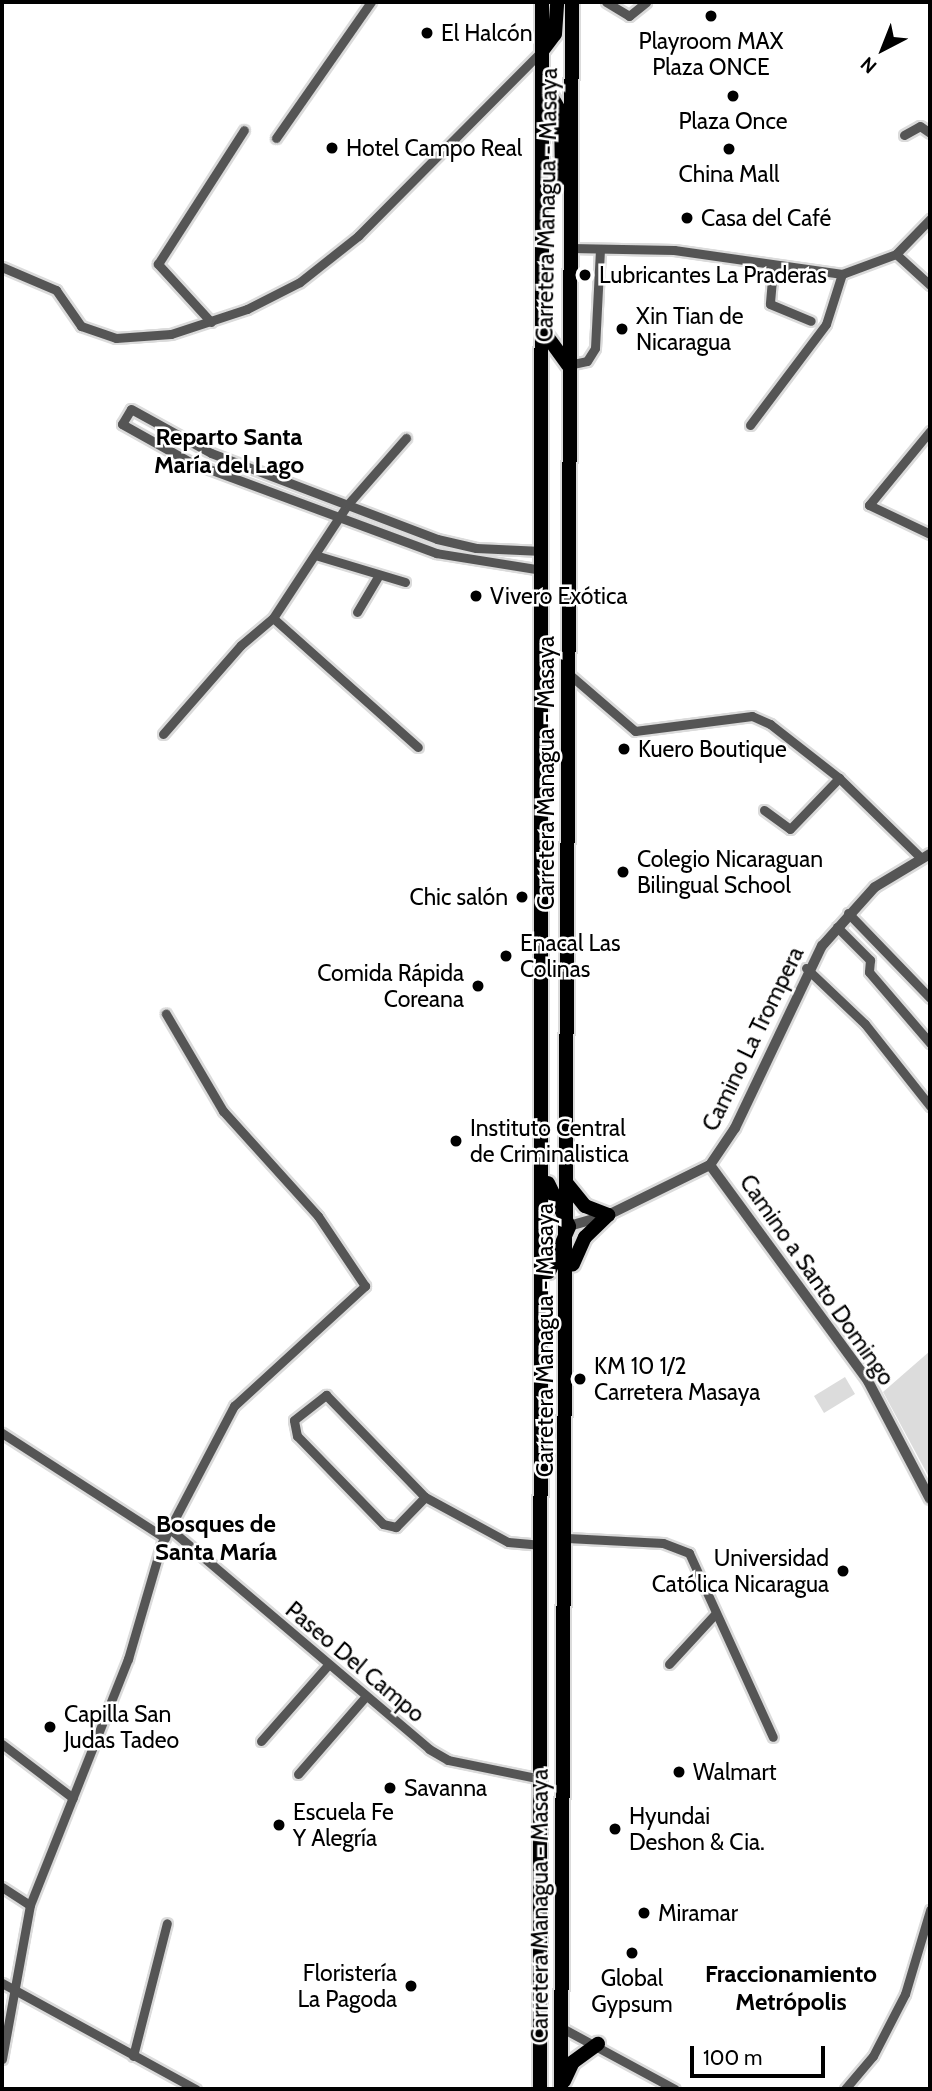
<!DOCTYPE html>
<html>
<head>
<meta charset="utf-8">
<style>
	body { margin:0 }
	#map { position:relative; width:932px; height:2091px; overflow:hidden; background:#fff; font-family:Cabin,sans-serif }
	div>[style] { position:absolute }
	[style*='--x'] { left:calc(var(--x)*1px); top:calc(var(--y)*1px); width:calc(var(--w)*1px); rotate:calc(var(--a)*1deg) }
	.green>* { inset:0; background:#dcdcdc }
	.roads { filter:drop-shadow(2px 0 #dbdbdb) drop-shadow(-2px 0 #dbdbdb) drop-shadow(0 2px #dbdbdb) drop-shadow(0 -2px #dbdbdb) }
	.minor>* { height:9px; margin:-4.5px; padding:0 4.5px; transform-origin:4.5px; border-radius:4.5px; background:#555 }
	.tertiary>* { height:10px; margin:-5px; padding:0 5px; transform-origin:5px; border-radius:5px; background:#555 }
	.trunk>* { height:14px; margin:-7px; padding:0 7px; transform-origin:7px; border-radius:7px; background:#000 }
	.dots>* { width:19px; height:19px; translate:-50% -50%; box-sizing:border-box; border:4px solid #fff; border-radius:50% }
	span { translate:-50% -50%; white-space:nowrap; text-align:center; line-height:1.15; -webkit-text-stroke:5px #fff; paint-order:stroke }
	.poi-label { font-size:23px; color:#000 }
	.left { translate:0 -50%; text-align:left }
	.right { translate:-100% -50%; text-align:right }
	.street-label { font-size:23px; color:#000 }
	.neighbourhood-label { font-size:24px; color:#000; font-weight:700 }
	.frame { position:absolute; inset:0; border:4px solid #000; pointer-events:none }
	.north { position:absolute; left:848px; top:14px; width:70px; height:70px; -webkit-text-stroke:5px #fff; paint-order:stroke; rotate:222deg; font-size:19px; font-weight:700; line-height:28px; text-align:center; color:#000 }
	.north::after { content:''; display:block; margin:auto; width:24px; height:32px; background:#000; clip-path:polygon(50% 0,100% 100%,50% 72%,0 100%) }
	.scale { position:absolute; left:690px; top:2046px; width:135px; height:32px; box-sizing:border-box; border:4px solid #000; border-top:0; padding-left:9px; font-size:21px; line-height:24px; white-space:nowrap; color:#000; -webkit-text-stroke:5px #fff; paint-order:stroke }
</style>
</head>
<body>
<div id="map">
	<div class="green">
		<i style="clip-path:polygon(930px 1351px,930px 1479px,883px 1392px)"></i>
		<i style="clip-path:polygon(845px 1377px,855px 1394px,824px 1413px,814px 1396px)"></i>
	</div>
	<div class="roads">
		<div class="minor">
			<i style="--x:606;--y:2;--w:27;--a:31"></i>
			<i style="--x:629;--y:16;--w:22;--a:-39"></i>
			<i style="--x:904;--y:135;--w:18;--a:-29"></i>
			<i style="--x:920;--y:126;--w:12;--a:35"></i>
			<i style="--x:276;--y:138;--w:166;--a:-55.1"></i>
			<i style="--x:571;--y:248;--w:103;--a:1.1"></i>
			<i style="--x:674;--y:250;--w:170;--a:8.1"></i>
			<i style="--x:842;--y:274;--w:58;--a:-20.3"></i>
			<i style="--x:896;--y:254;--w:49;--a:-45.8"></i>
			<i style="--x:896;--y:254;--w:46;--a:42.4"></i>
			<i style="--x:2;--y:267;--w:59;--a:23.1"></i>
			<i style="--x:56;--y:290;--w:44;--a:55.2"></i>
			<i style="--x:81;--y:326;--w:37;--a:19"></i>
			<i style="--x:116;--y:338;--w:55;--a:-4.2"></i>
			<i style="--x:171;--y:334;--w:80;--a:-18.2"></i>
			<i style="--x:247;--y:309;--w:59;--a:-27"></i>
			<i style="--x:300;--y:282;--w:74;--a:-38.4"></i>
			<i style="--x:358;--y:236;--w:261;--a:-45.2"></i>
			<i style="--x:773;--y:268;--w:36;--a:95"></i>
			<i style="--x:770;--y:304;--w:44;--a:22.5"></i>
			<i style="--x:211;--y:322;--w:79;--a:-132.4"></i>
			<i style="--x:158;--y:264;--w:159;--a:-57.3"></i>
			<i style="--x:568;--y:365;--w:19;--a:-12"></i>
			<i style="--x:587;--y:361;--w:15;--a:-58"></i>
			<i style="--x:595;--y:348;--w:99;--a:-87.1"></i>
			<i style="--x:750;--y:425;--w:126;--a:-53"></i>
			<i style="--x:826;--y:324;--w:52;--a:-72.3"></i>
			<i style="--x:930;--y:431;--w:96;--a:129.5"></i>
			<i style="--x:869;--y:505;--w:68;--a:25.4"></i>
			<i style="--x:315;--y:555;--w:94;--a:16.7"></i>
			<i style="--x:542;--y:570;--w:107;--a:-170.9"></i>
			<i style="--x:436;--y:553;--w:262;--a:-159.7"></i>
			<i style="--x:190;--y:462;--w:78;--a:-150.8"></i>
			<i style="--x:122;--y:424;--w:17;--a:-59"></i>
			<i style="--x:131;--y:409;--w:91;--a:28.8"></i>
			<i style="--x:211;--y:453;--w:242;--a:20.8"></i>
			<i style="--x:437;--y:539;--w:40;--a:13"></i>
			<i style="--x:476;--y:548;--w:66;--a:2.6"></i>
			<i style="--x:357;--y:612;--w:43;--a:-59.3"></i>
			<i style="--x:273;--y:618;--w:194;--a:41.7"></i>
			<i style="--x:570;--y:675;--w:86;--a:40.7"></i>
			<i style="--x:635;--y:731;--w:118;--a:-7.3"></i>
			<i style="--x:752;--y:716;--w:20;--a:24"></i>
			<i style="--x:770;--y:724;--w:88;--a:38"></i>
			<i style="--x:839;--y:778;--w:115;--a:44.3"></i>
			<i style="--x:163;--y:734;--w:118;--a:-48.8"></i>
			<i style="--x:241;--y:645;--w:42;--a:-40.2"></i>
			<i style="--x:273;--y:618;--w:136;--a:-56.7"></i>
			<i style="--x:348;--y:504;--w:88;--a:-48.7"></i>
			<i style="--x:764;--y:810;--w:32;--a:36"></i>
			<i style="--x:790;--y:829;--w:71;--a:-46.1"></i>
			<i style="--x:848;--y:913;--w:118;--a:46"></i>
			<i style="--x:837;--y:927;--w:47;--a:45"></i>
			<i style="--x:870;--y:960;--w:12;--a:95"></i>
			<i style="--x:869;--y:972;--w:94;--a:49.3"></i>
			<i style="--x:806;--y:968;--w:81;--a:43.5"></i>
			<i style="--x:865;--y:1024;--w:105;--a:51.6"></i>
			<i style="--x:2;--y:1433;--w:194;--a:32.8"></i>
			<i style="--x:425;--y:1497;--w:42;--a:134"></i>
			<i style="--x:396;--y:1527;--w:13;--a:-167"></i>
			<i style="--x:383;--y:1524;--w:123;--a:-134.3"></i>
			<i style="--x:297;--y:1436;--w:16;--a:-101"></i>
			<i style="--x:294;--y:1420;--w:41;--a:-38"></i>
			<i style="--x:326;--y:1395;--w:142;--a:45.9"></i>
			<i style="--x:425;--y:1497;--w:94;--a:28.5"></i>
			<i style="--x:508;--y:1542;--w:34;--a:5"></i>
			<i style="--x:170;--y:1529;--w:340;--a:40.3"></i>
			<i style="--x:429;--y:1749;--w:22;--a:30"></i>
			<i style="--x:448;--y:1760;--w:95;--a:11.5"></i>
			<i style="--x:567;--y:1538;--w:96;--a:3"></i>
			<i style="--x:663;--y:1543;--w:28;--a:21"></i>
			<i style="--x:689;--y:1553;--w:202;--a:65.5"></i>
			<i style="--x:669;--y:1664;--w:69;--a:-47.3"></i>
			<i style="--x:261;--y:1741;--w:101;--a:-48.6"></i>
			<i style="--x:2;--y:1744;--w:89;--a:37.3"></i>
			<i style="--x:298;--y:1774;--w:103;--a:-48.9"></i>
			<i style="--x:2;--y:1887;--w:33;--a:33"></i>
			<i style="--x:2;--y:1983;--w:221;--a:28.7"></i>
			<i style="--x:562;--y:2028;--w:128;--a:28.4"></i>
			<i style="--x:133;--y:2056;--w:137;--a:-75.7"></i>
			<i style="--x:2;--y:2059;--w:157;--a:-79.7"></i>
			<i style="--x:30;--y:1905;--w:265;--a:-68.3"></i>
			<i style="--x:128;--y:1659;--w:121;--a:-73.7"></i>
			<i style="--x:162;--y:1543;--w:155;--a:-62.3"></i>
			<i style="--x:234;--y:1406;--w:178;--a:-42.5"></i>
			<i style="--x:365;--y:1286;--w:84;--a:-123.9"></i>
			<i style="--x:318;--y:1216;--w:142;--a:-132.1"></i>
			<i style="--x:223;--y:1111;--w:113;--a:-120.4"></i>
			<i style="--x:845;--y:2089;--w:43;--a:-49.7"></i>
			<i style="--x:873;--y:2056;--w:70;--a:-62.7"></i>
			<i style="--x:905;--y:1994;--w:88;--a:-73.4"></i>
		</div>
		<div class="tertiary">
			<i style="--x:710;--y:1165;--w:268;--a:53.8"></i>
			<i style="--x:868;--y:1381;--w:133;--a:62.3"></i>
			<i style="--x:569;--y:1226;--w:41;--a:-15.8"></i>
			<i style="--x:608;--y:1215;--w:114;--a:-26.1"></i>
			<i style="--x:710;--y:1165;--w:45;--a:-56"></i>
			<i style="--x:735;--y:1128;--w:202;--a:-64.5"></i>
			<i style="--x:822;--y:946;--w:79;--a:-48.1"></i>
			<i style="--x:875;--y:887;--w:64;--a:-31"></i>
		</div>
		<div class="trunk">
			<i style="--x:542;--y:51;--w:21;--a:-53"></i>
			<i style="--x:555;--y:34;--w:32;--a:-86"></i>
			<i style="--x:542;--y:80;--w:38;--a:60"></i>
			<i style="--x:561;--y:113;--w:65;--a:89.1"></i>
			<i style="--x:544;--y:332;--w:41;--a:54"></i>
			<i style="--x:548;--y:1183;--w:48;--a:64"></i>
			<i style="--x:568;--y:1185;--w:27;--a:51"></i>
			<i style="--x:585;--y:1206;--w:25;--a:21"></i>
			<i style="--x:608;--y:1215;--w:32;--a:136"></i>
			<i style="--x:585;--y:1237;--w:30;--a:114"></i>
			<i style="--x:549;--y:1272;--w:49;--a:-66"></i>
			<i style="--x:564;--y:2081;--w:21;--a:-65"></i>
			<i style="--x:573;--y:2062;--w:31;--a:-36"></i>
			<i style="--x:540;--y:2089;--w:2087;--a:-89.95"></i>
			<i style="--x:561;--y:2089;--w:2087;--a:-89.7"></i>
		</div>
	</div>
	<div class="dots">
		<i style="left:711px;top:16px;background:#000"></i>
		<i style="left:427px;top:33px;background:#000"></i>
		<i style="left:733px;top:96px;background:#000"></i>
		<i style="left:332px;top:148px;background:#000"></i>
		<i style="left:729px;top:149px;background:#000"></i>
		<i style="left:687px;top:218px;background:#000"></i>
		<i style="left:585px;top:275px;background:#000"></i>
		<i style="left:622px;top:329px;background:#000"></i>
		<i style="left:476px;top:596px;background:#000"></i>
		<i style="left:624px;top:749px;background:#000"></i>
		<i style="left:623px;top:872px;background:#000"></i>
		<i style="left:522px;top:897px;background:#000"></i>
		<i style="left:506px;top:956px;background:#000"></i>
		<i style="left:478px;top:986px;background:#000"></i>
		<i style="left:456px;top:1141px;background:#000"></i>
		<i style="left:580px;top:1379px;background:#000"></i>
		<i style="left:843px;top:1571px;background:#000"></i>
		<i style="left:50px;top:1727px;background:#000"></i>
		<i style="left:679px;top:1772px;background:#000"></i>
		<i style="left:390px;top:1788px;background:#000"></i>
		<i style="left:279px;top:1825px;background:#000"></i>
		<i style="left:615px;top:1829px;background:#000"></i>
		<i style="left:644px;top:1913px;background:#000"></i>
		<i style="left:632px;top:1953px;background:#000"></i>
		<i style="left:411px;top:1986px;background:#000"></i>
	</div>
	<div class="poi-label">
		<span class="left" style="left:441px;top:33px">El Halcón</span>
		<span style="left:711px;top:54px">Playroom MAX<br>Plaza ONCE</span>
		<span style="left:733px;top:121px">Plaza Once</span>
		<span class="left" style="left:346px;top:148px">Hotel Campo Real</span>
		<span style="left:729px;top:174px">China Mall</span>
		<span class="left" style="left:701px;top:218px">Casa del Café</span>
		<span class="left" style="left:599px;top:275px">Lubricantes La Praderas</span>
		<span class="left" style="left:636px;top:329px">Xin Tian de<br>Nicaragua</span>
		<span class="left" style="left:490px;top:596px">Vivero Exótica</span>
		<span class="left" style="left:638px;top:749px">Kuero Boutique</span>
		<span class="left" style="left:637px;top:872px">Colegio Nicaraguan<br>Bilingual School</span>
		<span class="right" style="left:508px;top:897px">Chic salón</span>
		<span class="left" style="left:520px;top:956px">Enacal Las<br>Colinas</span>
		<span class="right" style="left:464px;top:986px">Comida Rápida<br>Coreana</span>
		<span class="left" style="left:470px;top:1141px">Instituto Central<br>de Criminalistica</span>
		<span class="left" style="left:594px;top:1379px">KM 10 1/2<br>Carretera Masaya</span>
		<span class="right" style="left:829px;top:1571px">Universidad<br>Católica Nicaragua</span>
		<span class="left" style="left:64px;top:1727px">Capilla San<br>Judas Tadeo</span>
		<span class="left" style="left:693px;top:1772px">Walmart</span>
		<span class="left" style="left:404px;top:1788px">Savanna</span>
		<span class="left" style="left:293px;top:1825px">Escuela Fe<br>Y Alegría</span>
		<span class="left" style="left:629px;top:1829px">Hyundai<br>Deshon &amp; Cia.</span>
		<span class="left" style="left:658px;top:1913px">Miramar</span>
		<span class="right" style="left:397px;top:1986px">Floristería<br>La Pagoda</span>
		<span style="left:632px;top:1991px">Global<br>Gypsum</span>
	</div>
	<div class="street-label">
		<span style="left:547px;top:205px;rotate:-89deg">Carretera Managua - Masaya</span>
		<span style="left:546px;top:773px;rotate:-90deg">Carretera Managua - Masaya</span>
		<span style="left:753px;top:1039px;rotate:-64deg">Camino La Trompera</span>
		<span style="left:817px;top:1280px;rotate:55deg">Camino a Santo Domingo</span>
		<span style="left:545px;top:1340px;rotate:-90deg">Carretera Managua - Masaya</span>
		<span style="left:355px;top:1662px;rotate:40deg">Paseo Del Campo</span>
		<span style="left:540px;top:1906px;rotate:-90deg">Carretera Managua - Masaya</span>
	</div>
	<div class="neighbourhood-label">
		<span style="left:229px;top:451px">Reparto Santa<br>María del Lago</span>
		<span style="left:216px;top:1538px">Bosques de<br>Santa María</span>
		<span style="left:791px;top:1988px">Fraccionamiento<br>Metrópolis</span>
	</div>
	<div class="frame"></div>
	<div class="north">N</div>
	<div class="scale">100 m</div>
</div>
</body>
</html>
